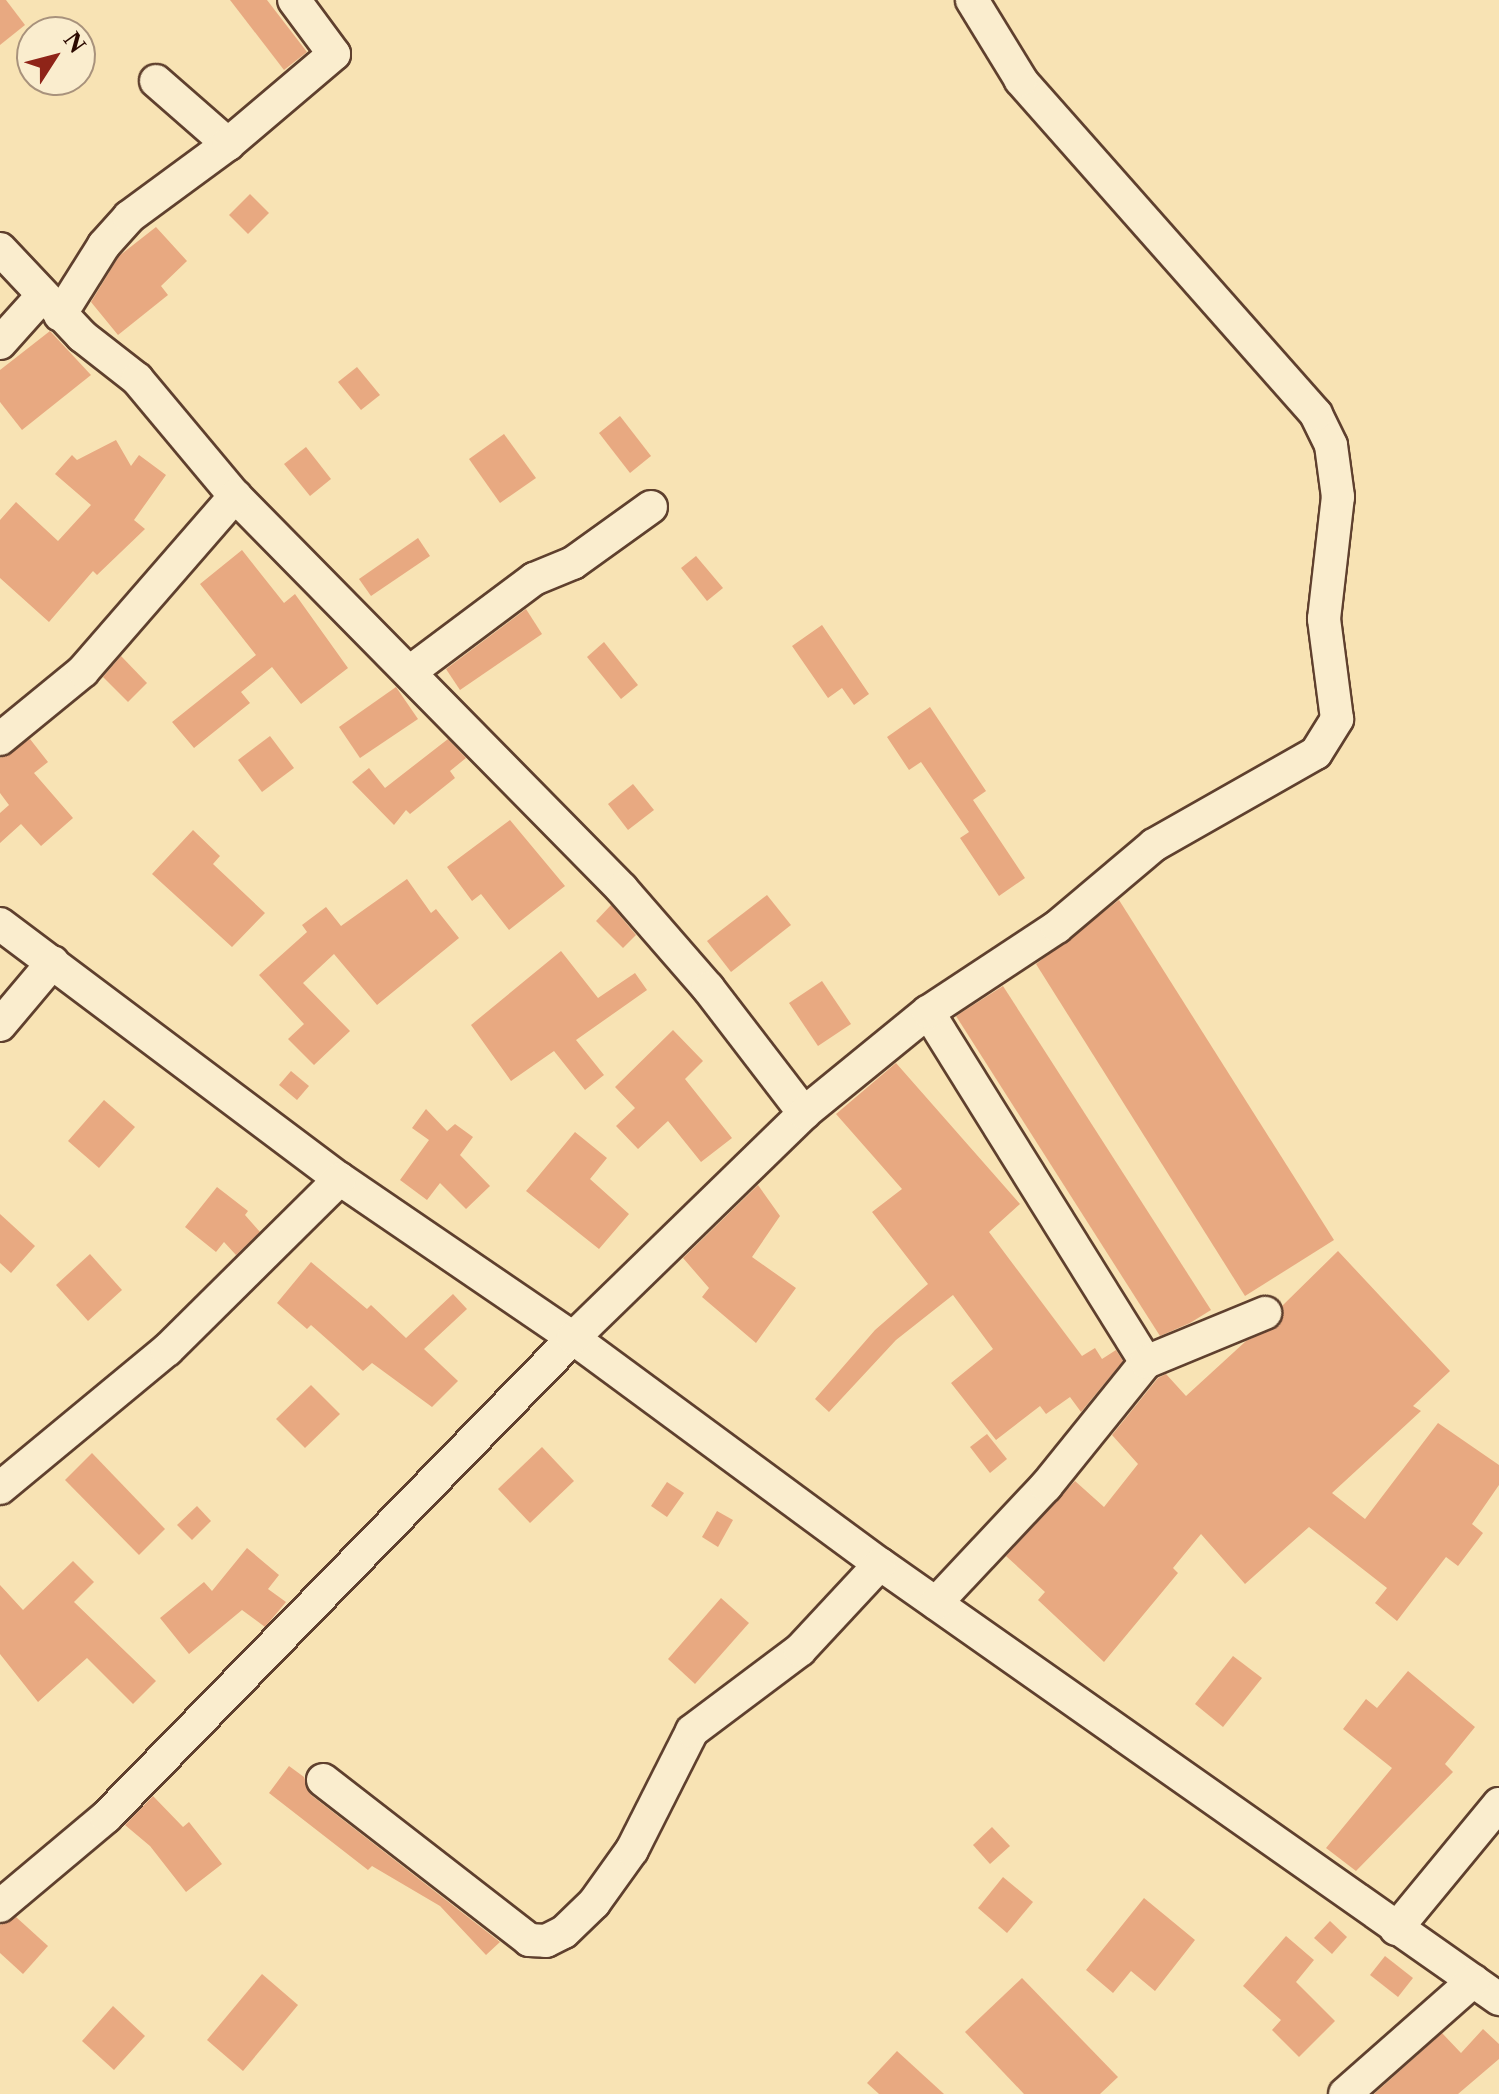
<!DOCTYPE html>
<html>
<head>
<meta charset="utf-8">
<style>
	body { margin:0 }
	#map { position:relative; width:1499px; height:2094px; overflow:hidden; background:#f8e3b4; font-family:"Libre Caslon Text",serif }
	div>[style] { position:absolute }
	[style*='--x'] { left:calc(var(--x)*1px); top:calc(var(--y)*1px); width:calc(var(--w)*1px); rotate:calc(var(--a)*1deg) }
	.building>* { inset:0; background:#e8a981 }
	.roads { filter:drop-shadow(2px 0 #5f402e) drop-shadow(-2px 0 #5f402e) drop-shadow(0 2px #5f402e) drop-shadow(0 -2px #5f402e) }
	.minor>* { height:32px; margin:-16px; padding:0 16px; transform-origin:16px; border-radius:16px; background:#faedce }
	span { translate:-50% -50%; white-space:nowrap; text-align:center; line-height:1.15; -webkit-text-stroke:6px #faedce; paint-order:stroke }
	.north { position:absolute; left:16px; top:16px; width:80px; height:80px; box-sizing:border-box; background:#faedce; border:2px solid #a8927c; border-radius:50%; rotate:54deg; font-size:22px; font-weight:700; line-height:32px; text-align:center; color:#2c0a01 }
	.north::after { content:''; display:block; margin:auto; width:28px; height:36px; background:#8f2418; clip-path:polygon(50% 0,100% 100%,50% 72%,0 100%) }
</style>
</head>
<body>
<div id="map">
	<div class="building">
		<i style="clip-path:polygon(0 0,6px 0,25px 25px,0 45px)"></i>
		<i style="clip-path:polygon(230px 0,267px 0,307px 52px,284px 70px)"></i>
		<i style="clip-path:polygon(250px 194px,269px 213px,248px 234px,229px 215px)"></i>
		<i style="clip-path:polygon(156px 227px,187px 261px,161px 286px,168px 295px,118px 335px,91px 302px,119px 256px)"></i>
		<i style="clip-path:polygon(50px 331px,91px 375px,22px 430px,0 402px,0 370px)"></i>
		<i style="clip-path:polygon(357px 367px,380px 395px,361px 410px,338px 382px)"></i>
		<i style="clip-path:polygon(620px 416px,651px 456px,630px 473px,599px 433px)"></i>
		<i style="clip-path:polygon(504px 434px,536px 478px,500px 503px,469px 459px)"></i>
		<i style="clip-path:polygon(116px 440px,131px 466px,139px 455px,166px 475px,134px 520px,145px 529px,97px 575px,93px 571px,49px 622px,0 578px,0 520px,16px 502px,58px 541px,91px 505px,55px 474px,72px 455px,77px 460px)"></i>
		<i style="clip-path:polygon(306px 447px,331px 479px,310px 496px,284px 464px)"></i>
		<i style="clip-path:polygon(418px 538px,430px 556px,371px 596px,359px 579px)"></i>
		<i style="clip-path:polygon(242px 550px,284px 603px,295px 594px,348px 668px,301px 704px,272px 667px,241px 692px,250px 703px,194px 748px,172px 722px,256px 655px,200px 584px)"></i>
		<i style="clip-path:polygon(696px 556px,723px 588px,707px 601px,681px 568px)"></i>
		<i style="clip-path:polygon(526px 609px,542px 634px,460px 690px,446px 669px)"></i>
		<i style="clip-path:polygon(822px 625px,869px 694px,854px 705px,842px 688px,828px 698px,792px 646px)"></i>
		<i style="clip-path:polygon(604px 642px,638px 685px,621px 699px,587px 657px)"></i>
		<i style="clip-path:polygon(121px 656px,147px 683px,128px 702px,103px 677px)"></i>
		<i style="clip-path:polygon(396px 687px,418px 719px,360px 758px,339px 727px)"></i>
		<i style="clip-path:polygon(930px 707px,986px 791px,973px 800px,1025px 878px,999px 896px,960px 838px,969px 832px,921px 762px,909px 770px,887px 737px)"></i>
		<i style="clip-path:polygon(270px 736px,294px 768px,262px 792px,238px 760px)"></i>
		<i style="clip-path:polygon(30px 739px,48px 762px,34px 773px,73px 818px,41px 846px,21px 824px,0 843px,0 813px,9px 805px,0 793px,0 758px)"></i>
		<i style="clip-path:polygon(448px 739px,466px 758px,450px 771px,455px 778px,410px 814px,406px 810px,394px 825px,352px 782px,369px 768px,385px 788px)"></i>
		<i style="clip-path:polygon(633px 784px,654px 810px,628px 830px,608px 804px)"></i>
		<i style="clip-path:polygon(510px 820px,565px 886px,509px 930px,481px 894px,472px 901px,447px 867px)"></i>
		<i style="clip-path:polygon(193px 830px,220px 856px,213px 864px,265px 913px,232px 947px,152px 874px)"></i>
		<i style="clip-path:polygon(407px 879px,431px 913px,436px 909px,459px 938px,377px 1005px,334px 954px,303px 983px,350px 1031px,314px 1065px,288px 1039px,304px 1024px,259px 975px,307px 932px,302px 925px,326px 907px,341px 926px)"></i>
		<i style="clip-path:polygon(767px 895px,791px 925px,731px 972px,707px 941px)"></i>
		<i style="clip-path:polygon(1119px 900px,1334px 1240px,1245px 1296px,1036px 964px)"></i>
		<i style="clip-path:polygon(611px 905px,636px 935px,623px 948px,596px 921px)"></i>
		<i style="clip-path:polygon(561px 951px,598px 998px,635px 973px,647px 990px,576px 1040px,604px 1075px,585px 1090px,554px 1051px,511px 1081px,471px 1025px)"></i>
		<i style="clip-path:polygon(822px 981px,851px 1024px,818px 1046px,789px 1003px)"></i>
		<i style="clip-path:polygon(1003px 986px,1211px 1310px,1190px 1323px,1160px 1336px,956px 1016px)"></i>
		<i style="clip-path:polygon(673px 1030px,703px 1061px,685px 1079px,732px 1138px,701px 1162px,668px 1121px,638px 1149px,616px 1126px,635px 1108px,615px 1087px)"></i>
		<i style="clip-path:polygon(896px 1063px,1020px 1204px,989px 1232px,1082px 1356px,1095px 1348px,1102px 1359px,1116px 1350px,1123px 1361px,1081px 1412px,1070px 1397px,1046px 1414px,1040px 1406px,996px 1440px,951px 1383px,993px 1349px,953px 1295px,896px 1340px,829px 1412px,815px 1399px,875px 1330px,928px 1284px,872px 1212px,902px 1189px,836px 1114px)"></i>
		<i style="clip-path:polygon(291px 1071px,309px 1086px,297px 1100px,279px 1085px)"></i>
		<i style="clip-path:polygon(104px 1100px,135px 1127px,99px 1168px,68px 1141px)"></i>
		<i style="clip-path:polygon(426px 1109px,447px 1131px,455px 1124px,473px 1137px,460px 1155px,490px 1186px,466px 1209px,440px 1183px,427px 1200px,400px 1180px,429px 1140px,412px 1128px)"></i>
		<i style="clip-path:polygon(575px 1132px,607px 1158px,590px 1179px,629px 1214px,599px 1249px,526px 1191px)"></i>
		<i style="clip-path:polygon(758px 1185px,780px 1216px,752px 1257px,796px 1288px,756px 1343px,702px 1297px,709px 1288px,683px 1258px)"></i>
		<i style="clip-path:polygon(217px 1187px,248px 1211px,245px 1215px,260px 1232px,236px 1255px,224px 1242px,216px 1252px,185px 1227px)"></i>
		<i style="clip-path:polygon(0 1214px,35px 1246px,11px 1273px,0 1263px)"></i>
		<i style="clip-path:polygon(1338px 1251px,1450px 1371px,1413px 1406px,1421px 1411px,1332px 1493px,1365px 1519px,1438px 1423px,1499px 1465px,1499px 1485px,1472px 1524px,1483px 1533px,1458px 1566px,1446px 1557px,1397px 1621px,1375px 1603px,1387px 1588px,1309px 1527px,1245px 1584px,1201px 1534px,1173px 1568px,1178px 1573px,1104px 1662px,1038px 1600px,1045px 1592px,1006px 1556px,1075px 1481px,1104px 1507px,1138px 1464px,1112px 1435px,1158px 1378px,1166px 1374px,1186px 1396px,1246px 1341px,1280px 1325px,1282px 1306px)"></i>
		<i style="clip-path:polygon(90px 1254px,122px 1290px,88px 1321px,56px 1285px)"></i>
		<i style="clip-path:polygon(311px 1262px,367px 1309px,371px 1305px,406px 1338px,453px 1294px,467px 1309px,424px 1349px,458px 1381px,432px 1407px,372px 1363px,363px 1371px,311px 1325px,307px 1329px,277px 1303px)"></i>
		<i style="clip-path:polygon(311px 1385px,340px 1414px,305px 1448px,276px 1419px)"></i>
		<i style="clip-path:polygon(987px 1434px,1007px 1459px,990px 1473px,970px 1447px)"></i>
		<i style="clip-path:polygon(542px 1447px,574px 1481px,530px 1523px,498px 1489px)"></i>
		<i style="clip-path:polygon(92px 1453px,165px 1529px,139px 1555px,65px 1480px)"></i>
		<i style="clip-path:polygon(667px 1482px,684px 1493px,667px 1517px,651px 1506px)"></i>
		<i style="clip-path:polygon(197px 1506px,211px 1521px,192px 1540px,177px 1525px)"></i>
		<i style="clip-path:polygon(717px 1511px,733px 1520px,718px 1547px,702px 1537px)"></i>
		<i style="clip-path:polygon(247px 1548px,279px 1575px,268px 1589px,286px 1602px,265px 1627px,242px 1610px,189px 1654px,160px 1618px,204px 1582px,212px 1591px)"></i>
		<i style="clip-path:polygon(73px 1561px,94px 1582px,74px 1602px,156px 1681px,133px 1704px,87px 1658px,38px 1702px,0 1654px,0 1585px,23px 1610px)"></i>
		<i style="clip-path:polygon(721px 1598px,749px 1623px,695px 1684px,668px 1659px)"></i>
		<i style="clip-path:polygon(1233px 1656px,1262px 1678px,1223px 1727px,1195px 1704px)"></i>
		<i style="clip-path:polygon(1408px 1671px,1475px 1727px,1445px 1764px,1453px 1772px,1356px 1871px,1326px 1848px,1392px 1768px,1343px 1729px,1366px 1699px,1377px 1708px)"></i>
		<i style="clip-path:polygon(289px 1766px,304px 1777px,311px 1795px,500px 1942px,486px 1955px,440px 1906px,372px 1866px,368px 1870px,269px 1793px)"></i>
		<i style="clip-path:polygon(153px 1796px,183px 1827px,189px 1822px,222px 1864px,186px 1892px,150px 1846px,125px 1825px)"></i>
		<i style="clip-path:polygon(992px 1827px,1010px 1846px,990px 1864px,973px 1845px)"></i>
		<i style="clip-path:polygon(1003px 1877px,1033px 1902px,1007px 1933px,978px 1908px)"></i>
		<i style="clip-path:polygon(1144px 1898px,1195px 1940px,1155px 1991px,1131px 1971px,1113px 1993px,1086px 1970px)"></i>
		<i style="clip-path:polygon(16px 1917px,48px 1946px,23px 1974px,0 1953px,0 1925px)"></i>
		<i style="clip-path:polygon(1330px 1921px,1347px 1937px,1332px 1954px,1314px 1938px)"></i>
		<i style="clip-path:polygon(1286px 1936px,1314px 1960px,1296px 1982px,1335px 2021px,1299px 2057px,1272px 2030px,1281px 2020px,1243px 1986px)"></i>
		<i style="clip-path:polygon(1385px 1956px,1413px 1978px,1398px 1997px,1370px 1975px)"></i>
		<i style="clip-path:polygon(262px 1974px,298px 2005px,243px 2071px,207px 2040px)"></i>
		<i style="clip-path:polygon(1022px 1978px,1118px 2077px,1100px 2094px,1024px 2094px,965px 2032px)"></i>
		<i style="clip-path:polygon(113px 2006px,145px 2036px,114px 2070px,82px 2041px)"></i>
		<i style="clip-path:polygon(1483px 2029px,1499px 2044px,1499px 2059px,1458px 2094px,1374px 2094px,1442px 2033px,1461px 2053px)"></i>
		<i style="clip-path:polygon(897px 2051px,944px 2094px,879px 2094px,867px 2083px)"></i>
	</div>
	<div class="roads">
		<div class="minor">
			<i style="--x:156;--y:81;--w:96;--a:41.2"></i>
			<i style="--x:0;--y:249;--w:120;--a:46.7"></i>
			<i style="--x:82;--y:336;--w:70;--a:38"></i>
			<i style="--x:137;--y:379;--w:153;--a:50.1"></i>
			<i style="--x:235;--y:496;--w:552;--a:45.44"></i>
			<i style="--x:622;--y:889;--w:131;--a:49"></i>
			<i style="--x:708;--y:988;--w:158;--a:52.5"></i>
			<i style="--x:60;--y:315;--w:83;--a:-57.8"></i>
			<i style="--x:104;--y:245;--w:38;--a:-48"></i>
			<i style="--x:129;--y:217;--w:123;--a:-36.4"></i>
			<i style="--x:228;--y:144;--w:139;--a:-40.3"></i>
			<i style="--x:334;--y:54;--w:67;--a:-126.5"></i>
			<i style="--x:0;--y:343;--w:64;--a:-48.1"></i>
			<i style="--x:411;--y:671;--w:154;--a:-36.8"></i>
			<i style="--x:534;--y:579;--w:42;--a:-22.3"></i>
			<i style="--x:573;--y:563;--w:96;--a:-35.7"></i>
			<i style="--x:0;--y:739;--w:107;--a:-39.3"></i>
			<i style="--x:83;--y:671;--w:232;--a:-49"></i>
			<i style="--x:0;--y:924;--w:425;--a:36.9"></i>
			<i style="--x:340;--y:1179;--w:282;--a:34.3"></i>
			<i style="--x:573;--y:1338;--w:381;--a:36.4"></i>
			<i style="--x:880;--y:1564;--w:757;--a:35.1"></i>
			<i style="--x:928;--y:1012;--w:412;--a:58.1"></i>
			<i style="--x:0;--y:1025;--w:82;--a:-49.9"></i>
			<i style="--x:0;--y:1488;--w:217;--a:-39.6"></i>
			<i style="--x:167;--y:1350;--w:243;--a:-44.7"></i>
			<i style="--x:936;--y:1603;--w:161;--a:-46.8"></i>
			<i style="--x:1046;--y:1486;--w:159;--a:-51.1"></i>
			<i style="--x:1146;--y:1362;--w:129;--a:-22.4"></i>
			<i style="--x:323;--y:1780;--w:261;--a:37.8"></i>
			<i style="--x:529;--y:1940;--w:17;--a:3"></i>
			<i style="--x:546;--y:1941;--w:20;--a:-27"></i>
			<i style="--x:564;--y:1932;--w:42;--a:-44"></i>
			<i style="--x:594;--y:1903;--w:65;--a:-54.4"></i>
			<i style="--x:632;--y:1850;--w:133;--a:-63.2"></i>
			<i style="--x:692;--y:1731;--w:135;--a:-36.9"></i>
			<i style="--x:800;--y:1650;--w:117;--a:-47.1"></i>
			<i style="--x:0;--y:1906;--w:138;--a:-40"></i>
			<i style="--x:106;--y:1817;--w:669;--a:-45.73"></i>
			<i style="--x:573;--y:1338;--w:322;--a:-44.2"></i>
			<i style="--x:804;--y:1113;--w:160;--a:-39.2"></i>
			<i style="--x:928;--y:1012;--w:154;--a:-33.4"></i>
			<i style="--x:1057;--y:927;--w:127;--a:-40.2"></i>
			<i style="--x:1154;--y:845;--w:186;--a:-29.6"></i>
			<i style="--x:1316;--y:753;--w:40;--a:-58"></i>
			<i style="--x:1337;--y:719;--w:101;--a:-97.4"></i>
			<i style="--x:1324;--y:619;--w:123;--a:-83.5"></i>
			<i style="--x:1338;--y:497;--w:52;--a:-97.7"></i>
			<i style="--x:1331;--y:445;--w:34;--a:-116"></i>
			<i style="--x:1316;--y:414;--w:446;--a:-131.5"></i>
			<i style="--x:1021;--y:80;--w:94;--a:-121.5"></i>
			<i style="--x:1396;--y:1929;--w:162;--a:-50.5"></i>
			<i style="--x:1345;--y:2094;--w:171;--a:-41.4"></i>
		</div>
	</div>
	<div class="north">N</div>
</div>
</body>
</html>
